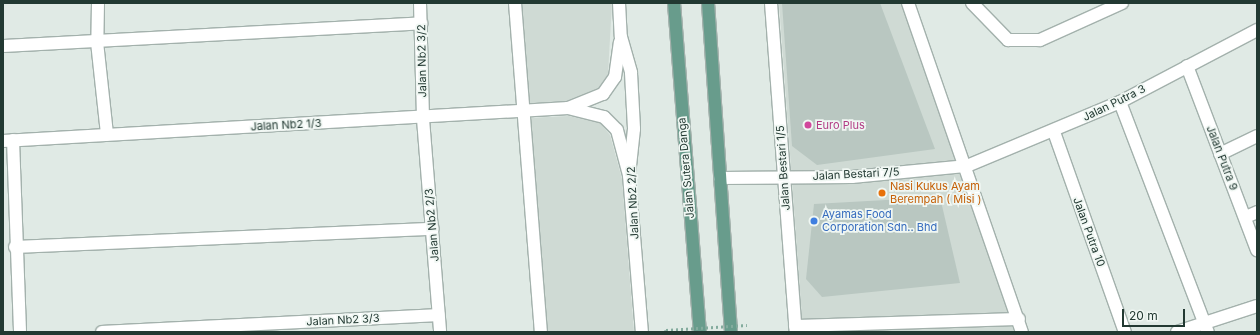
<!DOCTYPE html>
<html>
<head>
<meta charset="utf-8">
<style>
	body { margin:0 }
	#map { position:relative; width:1260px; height:335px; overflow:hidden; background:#e0eae5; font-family:Inter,sans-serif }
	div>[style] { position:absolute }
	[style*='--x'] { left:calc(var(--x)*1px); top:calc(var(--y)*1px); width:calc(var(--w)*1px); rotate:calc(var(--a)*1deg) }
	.built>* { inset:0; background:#cfdad4 }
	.building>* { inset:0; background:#b9c7c1 }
	.path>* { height:2.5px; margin-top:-1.25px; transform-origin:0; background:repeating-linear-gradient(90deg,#83ab9d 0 2px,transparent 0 5px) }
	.roads { filter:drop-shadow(1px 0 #a3b1ac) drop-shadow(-1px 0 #a3b1ac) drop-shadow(0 1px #a3b1ac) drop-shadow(0 -1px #a3b1ac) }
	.minor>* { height:12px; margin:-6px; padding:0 6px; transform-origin:6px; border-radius:6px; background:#fff }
	.major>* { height:12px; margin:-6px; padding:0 6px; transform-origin:6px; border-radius:6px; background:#689c8c }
	.path-bridge>* { height:2.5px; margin-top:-1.25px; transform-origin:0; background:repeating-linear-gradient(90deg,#83ab9d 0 2px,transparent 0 5px) }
	.dots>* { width:11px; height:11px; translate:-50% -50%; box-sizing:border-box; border:2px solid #f0f7f3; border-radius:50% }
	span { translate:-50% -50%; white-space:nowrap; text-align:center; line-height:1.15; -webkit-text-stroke:3.5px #f0f7f3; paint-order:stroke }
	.street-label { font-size:11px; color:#223932 }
	.hotel-label { font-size:11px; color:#b23c85 }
	.left { translate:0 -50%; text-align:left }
	.food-label { font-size:11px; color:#c56008 }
	.shop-label { font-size:11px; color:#366cbe }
	.frame { position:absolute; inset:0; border:4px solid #223932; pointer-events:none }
	.scale { position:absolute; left:1122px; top:309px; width:63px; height:18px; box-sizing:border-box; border:2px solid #223932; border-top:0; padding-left:5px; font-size:12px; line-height:14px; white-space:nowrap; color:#223932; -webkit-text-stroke:3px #f0f7f3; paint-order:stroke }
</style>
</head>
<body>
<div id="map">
	<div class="built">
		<i style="clip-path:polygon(520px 3px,612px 3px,608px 74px,599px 88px,566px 101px,527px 104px)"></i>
		<i style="clip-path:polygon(779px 3px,902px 3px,971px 193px,1014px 332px,803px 332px)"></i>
		<i style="clip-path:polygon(569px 116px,600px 123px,610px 135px,622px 179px,634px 332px,546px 332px,529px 118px)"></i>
	</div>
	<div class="building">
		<i style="clip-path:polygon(782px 3px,880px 3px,935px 149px,817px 165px,792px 146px)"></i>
		<i style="clip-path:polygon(940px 197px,960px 283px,822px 297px,806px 279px,814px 204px)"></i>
	</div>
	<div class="path">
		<i style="--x:666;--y:330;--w:2;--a:90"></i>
	</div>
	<div class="roads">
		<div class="minor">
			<i style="--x:98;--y:3;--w:39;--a:91"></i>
			<i style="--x:97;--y:42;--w:93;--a:83.8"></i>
			<i style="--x:420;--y:3;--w:116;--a:88.5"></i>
			<i style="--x:423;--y:119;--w:214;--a:85.4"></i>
			<i style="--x:515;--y:3;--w:330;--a:85.5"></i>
			<i style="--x:619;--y:3;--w:34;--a:87"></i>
			<i style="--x:621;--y:37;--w:37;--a:74"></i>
			<i style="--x:631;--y:73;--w:56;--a:86.9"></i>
			<i style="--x:634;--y:129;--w:46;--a:96.2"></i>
			<i style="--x:629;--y:175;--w:158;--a:85.3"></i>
			<i style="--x:771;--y:3;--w:330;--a:85.7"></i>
			<i style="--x:908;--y:3;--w:348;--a:70.9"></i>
			<i style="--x:972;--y:3;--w:52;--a:45.8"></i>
			<i style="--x:1008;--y:40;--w:32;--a:0"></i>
			<i style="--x:1040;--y:40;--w:90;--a:-24.3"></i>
			<i style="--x:3;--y:46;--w:419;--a:-3.1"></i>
			<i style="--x:1187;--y:66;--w:197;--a:69.2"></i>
			<i style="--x:1120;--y:102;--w:246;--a:69.1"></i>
			<i style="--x:568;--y:108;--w:38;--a:-22"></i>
			<i style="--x:603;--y:94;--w:21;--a:-55"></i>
			<i style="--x:615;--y:77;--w:35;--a:-82"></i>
			<i style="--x:1054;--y:132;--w:212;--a:70.5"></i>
			<i style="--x:13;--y:140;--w:192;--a:87.9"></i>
			<i style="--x:3;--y:141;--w:566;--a:-3.34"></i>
			<i style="--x:568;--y:108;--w:37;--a:14"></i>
			<i style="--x:604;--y:117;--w:18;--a:45"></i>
			<i style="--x:617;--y:130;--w:47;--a:75.1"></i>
			<i style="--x:1220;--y:154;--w:41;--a:-25.9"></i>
			<i style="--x:720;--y:178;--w:132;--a:-0.4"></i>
			<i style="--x:852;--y:177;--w:116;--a:-5.5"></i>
			<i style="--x:967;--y:166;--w:166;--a:-22.7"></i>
			<i style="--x:1120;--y:102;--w:155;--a:-27.7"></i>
			<i style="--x:1246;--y:217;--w:12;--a:-24"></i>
			<i style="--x:15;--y:247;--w:418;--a:-2.5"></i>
			<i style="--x:795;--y:326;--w:224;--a:-1.8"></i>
			<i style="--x:102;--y:332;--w:337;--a:-2.9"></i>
			<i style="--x:1177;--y:332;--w:84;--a:-18"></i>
		</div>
		<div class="major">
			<i style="--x:674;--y:3;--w:330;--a:85.5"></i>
			<i style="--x:708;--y:3;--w:330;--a:86"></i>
		</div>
	</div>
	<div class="path-bridge">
		<i style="--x:666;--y:330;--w:81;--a:-3.5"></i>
	</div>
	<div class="dots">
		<i style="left:808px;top:125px;background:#d1479c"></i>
		<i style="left:882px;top:193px;background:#e8710a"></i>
		<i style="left:814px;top:221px;background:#3f7fe0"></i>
	</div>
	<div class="street-label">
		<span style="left:422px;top:61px;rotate:-91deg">Jalan Nb2 3/2</span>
		<span style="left:1114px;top:103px;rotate:-26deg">Jalan Putra 3</span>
		<span style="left:286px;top:125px;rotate:-3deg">Jalan Nb2 1/3</span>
		<span style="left:1222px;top:158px;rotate:69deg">Jalan Putra 9</span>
		<span style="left:686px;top:168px;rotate:-95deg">Jalan Sutera Danga</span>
		<span style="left:783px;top:168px;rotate:-94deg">Jalan Bestari 1/5</span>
		<span style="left:856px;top:174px;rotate:-3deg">Jalan Bestari 7/5</span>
		<span style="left:633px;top:203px;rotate:-93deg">Jalan Nb2 2/2</span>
		<span style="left:432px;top:225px;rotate:-95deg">Jalan Nb2 2/3</span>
		<span style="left:1089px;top:232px;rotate:70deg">Jalan Putra 10</span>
		<span style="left:343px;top:320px;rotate:-3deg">Jalan Nb2 3/3</span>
	</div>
	<div class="hotel-label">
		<span class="left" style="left:816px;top:125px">Euro Plus</span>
	</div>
	<div class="food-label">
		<span class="left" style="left:890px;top:193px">Nasi Kukus Ayam<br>Berempah ( Misi )</span>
	</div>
	<div class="shop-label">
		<span class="left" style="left:822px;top:221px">Ayamas Food<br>Corporation Sdn.. Bhd</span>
	</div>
	<div class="frame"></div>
	<div class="scale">20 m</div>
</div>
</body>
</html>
